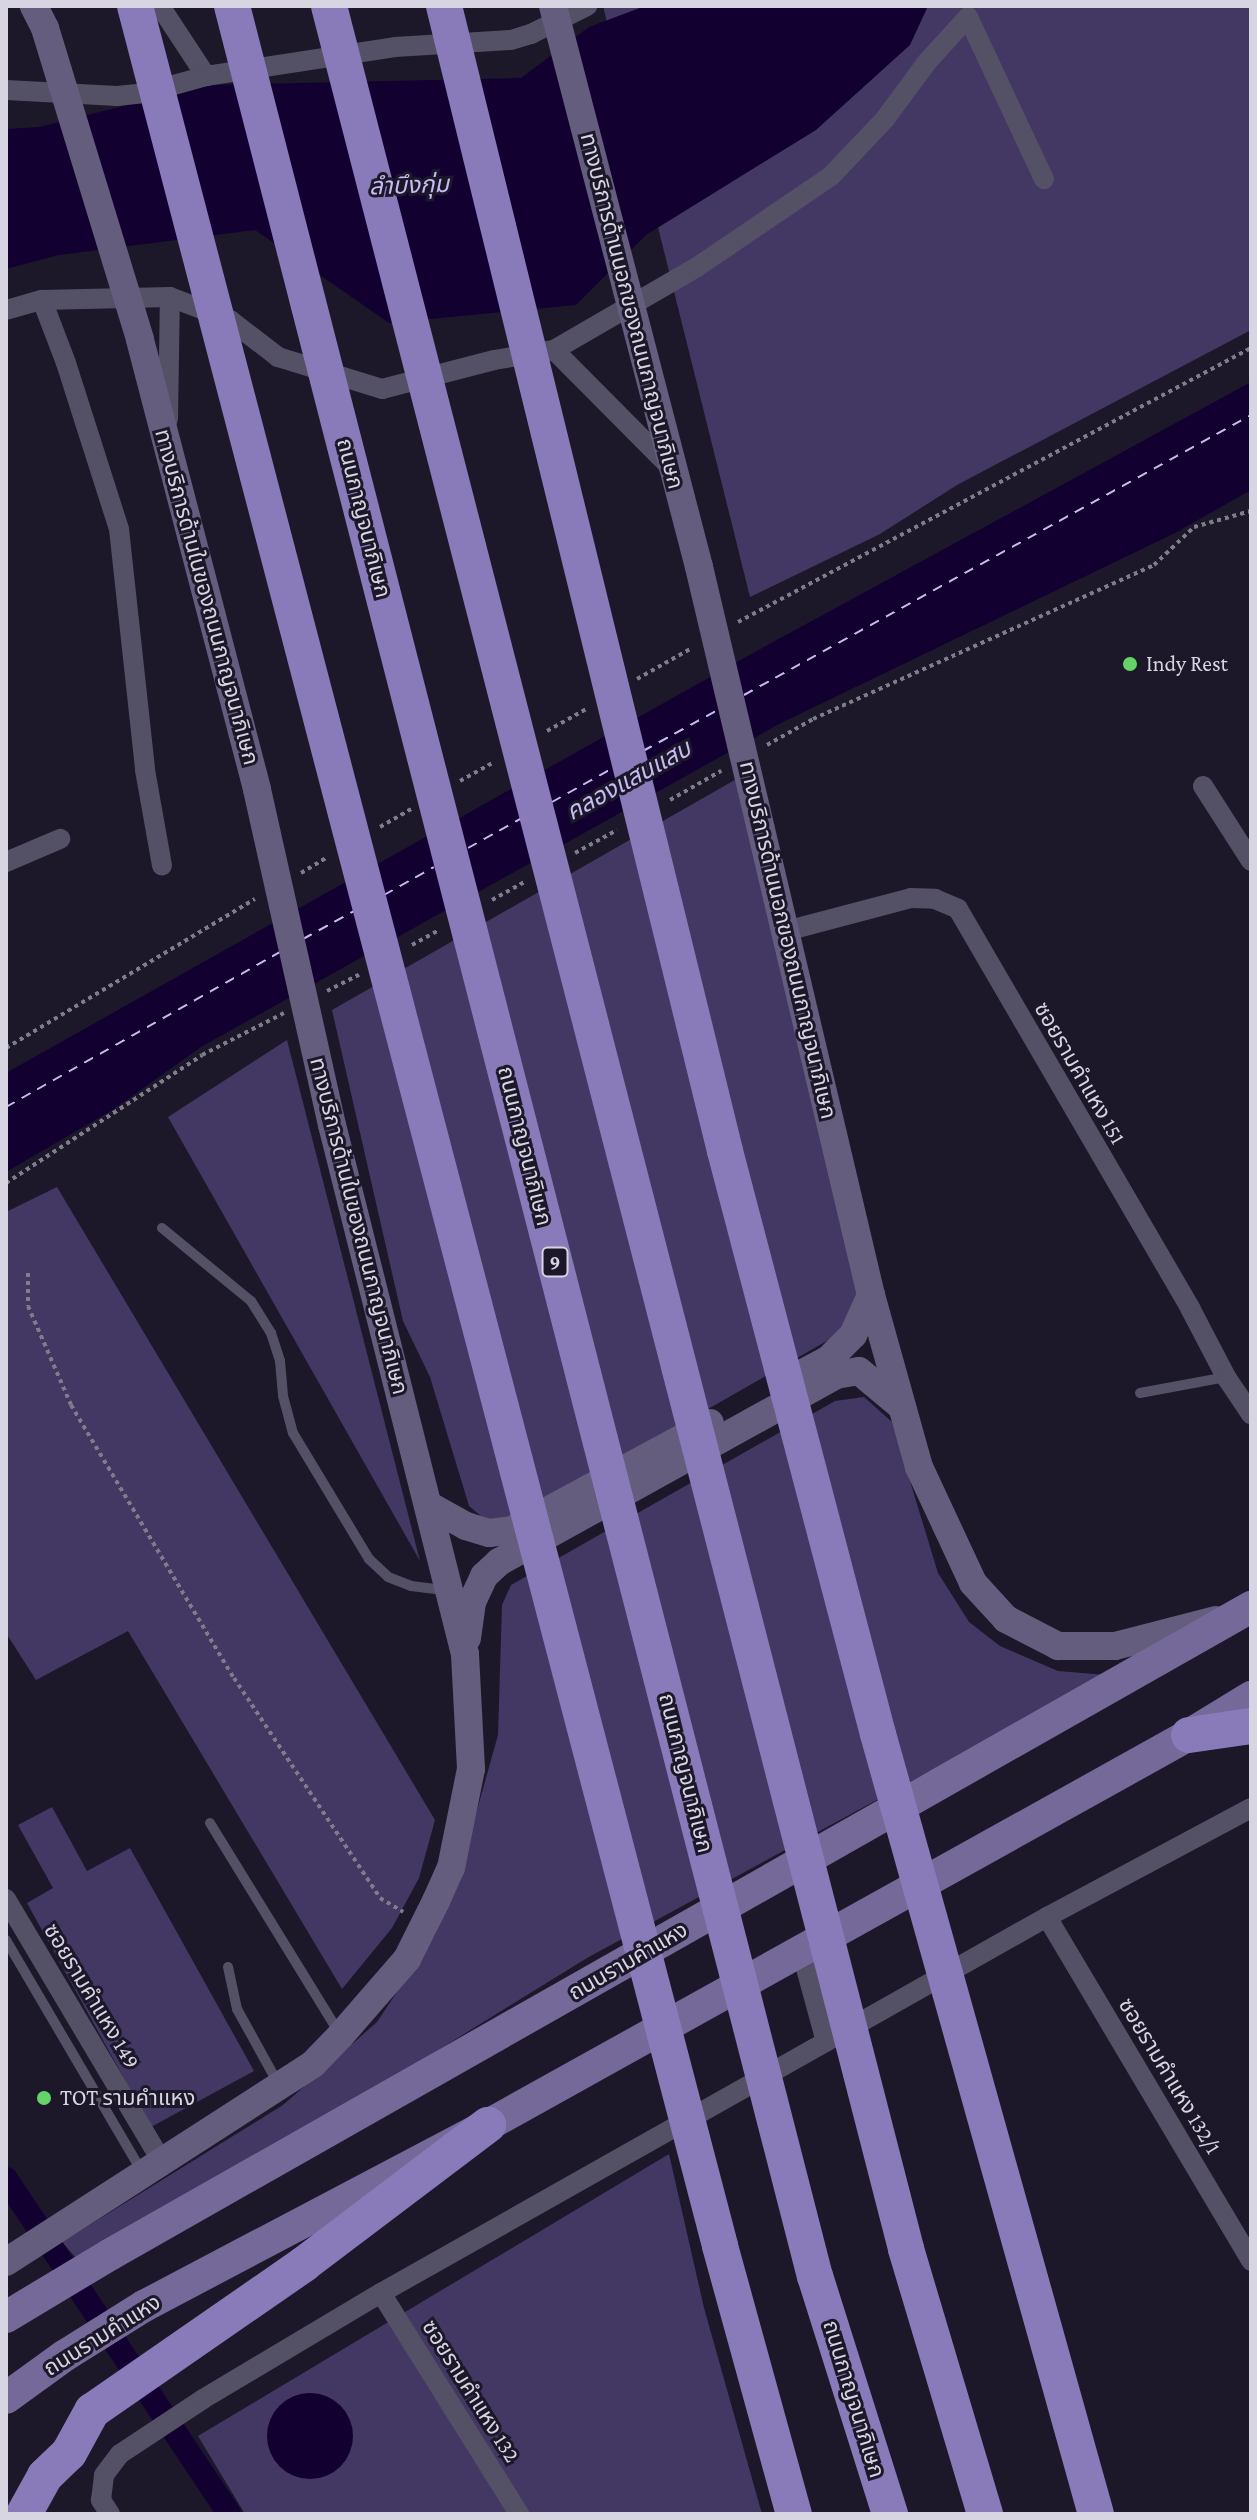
<!DOCTYPE html>
<html>
<head>
<meta charset="utf-8">
<style>
	body { margin:0 }
	#map { position:relative; width:1257px; height:2520px; overflow:hidden; background:#1c182a; font-family:"Crimson Pro","Noto Sans Thai",serif }
	div>[style] { position:absolute }
	[style*='--x'] { left:calc(var(--x)*1px); top:calc(var(--y)*1px); width:calc(var(--w)*1px); rotate:calc(var(--a)*1deg) }
	.green>* { inset:0; background:#423863 }
	.water>* { inset:0; background:#120031 }
	.round { border-radius:50% }
	.canal>* { height:24px; margin:-12px; padding:0 12px; transform-origin:12px; border-radius:12px; background:#120031 }
	.ferry>* { height:2px; margin-top:-1px; transform-origin:0; background:repeating-linear-gradient(90deg,#c6bbf2 0 10px,transparent 0 18px) }
	.path>* { height:4px; margin-top:-2px; transform-origin:0; background:repeating-linear-gradient(90deg,#7f7c8b 0 4px,transparent 0 8px) }
	.lane>* { height:10px; margin:-5px; padding:0 5px; transform-origin:5px; border-radius:5px; background:#545065 }
	.street>* { height:20px; margin:-10px; padding:0 10px; transform-origin:10px; border-radius:10px; background:#545065 }
	.secondary>* { height:28px; margin:-14px; padding:0 14px; transform-origin:14px; border-radius:14px; background:#645d7e }
	.primary>* { height:32px; margin:-16px; padding:0 16px; transform-origin:16px; border-radius:16px; background:#746998 }
	.highway>* { height:36px; margin:-18px; padding:0 18px; transform-origin:18px; border-radius:18px; background:#897aba }
	.dots>* { width:22px; height:22px; translate:-50% -50%; box-sizing:border-box; border:4px solid #1c182a; border-radius:50% }
	span { translate:-50% -50%; white-space:nowrap; text-align:center; line-height:1.15; -webkit-text-stroke:6px #1c182a; paint-order:stroke }
	.shield-label span { padding:2px 6px; background:#1c182a; border:2px solid; border-radius:6px; -webkit-text-stroke-width:0 }
	.shield-label { font-size:20px; color:#d8d5e2; font-weight:700 }
	.street-label { font-size:22px; color:#d8d5e2 }
	.poi-label { font-size:22px; color:#d8d5e2 }
	.left { translate:0 -50%; text-align:left }
	.water-label { font-size:24px; color:#c6bbf2; font-style:italic }
	.frame { position:absolute; inset:0; border:8px solid #d8d5e2; pointer-events:none }
</style>
</head>
<body>
<div id="map">
	<div class="green">
		<i style="clip-path:polygon(603px 6px,1251px 6px,1251px 330px,957px 485px,880px 534px,750px 597px)"></i>
		<i style="clip-path:polygon(740px 777px,859px 1297px,839px 1334px,512px 1521px,487px 1521px,469px 1506px,430px 1377px,403px 1321px,332px 1010px)"></i>
		<i style="clip-path:polygon(287px 1040px,420px 1561px,168px 1117px)"></i>
		<i style="clip-path:polygon(57px 1187px,435px 1820px,419px 1878px,392px 1928px,342px 1989px,128px 1631px,36px 1680px,6px 1633px,6px 1212px)"></i>
		<i style="clip-path:polygon(864px 1397px,892px 1422px,938px 1573px,969px 1622px,1000px 1646px,1058px 1671px,1106px 1675px,587px 1958px,325px 2120px,76px 2258px,62px 2242px,283px 2105px,377px 2022px,435px 1935px,460px 1871px,498px 1735px,502px 1605px,511px 1585px,835px 1401px)"></i>
		<i style="clip-path:polygon(52px 1807px,87px 1871px,130px 1848px,254px 2071px,151px 2127px,27px 1903px,53px 1888px,18px 1825px)"></i>
		<i style="clip-path:polygon(669px 2154px,704px 2308px,762px 2514px,245px 2514px,198px 2436px)"></i>
	</div>
	<div class="water">
		<i style="clip-path:polygon(645px 6px,928px 6px,910px 45px,816px 130px,646px 235px,576px 305px,389px 323px,255px 230px,59px 255px,6px 269px,6px 129px,39px 127px,208px 85px,521px 78px,589px 27px)"></i>
		<i style="clip-path:polygon(1251px 382px,1251px 490px,1175px 533px,779px 724px,201px 1047px,114px 1109px,6px 1172px,6px 1073px,742px 659px)"></i>
		<i class="round" style="left:267px;top:2393px;width:86px;height:86px"></i>
	</div>
	<div class="canal">
		<i style="--x:6;--y:2179;--w:402;--a:56.3"></i>
	</div>
	<div class="ferry">
		<i style="--x:744;--y:695;--w:579;--a:-28.91"></i>
		<i style="--x:643;--y:751;--w:85;--a:-28.7"></i>
		<i style="--x:552;--y:802;--w:70;--a:-29.1"></i>
		<i style="--x:468;--y:848;--w:62;--a:-29.1"></i>
		<i style="--x:384;--y:895;--w:57;--a:-29.2"></i>
		<i style="--x:303;--y:939;--w:58;--a:-28.8"></i>
		<i style="--x:6;--y:1107;--w:315;--a:-29.5"></i>
	</div>
	<div class="path">
		<i style="--x:738;--y:622;--w:582;--a:-28.11"></i>
		<i style="--x:637;--y:679;--w:63;--a:-29.4"></i>
		<i style="--x:547;--y:731;--w:47;--a:-29.3"></i>
		<i style="--x:767;--y:745;--w:53;--a:-29.5"></i>
		<i style="--x:813;--y:719;--w:374;--a:-24.3"></i>
		<i style="--x:1154;--y:565;--w:55;--a:-43.5"></i>
		<i style="--x:1194;--y:527;--w:59;--a:-15.7"></i>
		<i style="--x:460;--y:781;--w:39;--a:-29"></i>
		<i style="--x:670;--y:800;--w:59;--a:-29.6"></i>
		<i style="--x:380;--y:827;--w:36;--a:-30"></i>
		<i style="--x:575;--y:853;--w:48;--a:-28.7"></i>
		<i style="--x:301;--y:873;--w:31;--a:-31"></i>
		<i style="--x:492;--y:900;--w:39;--a:-29"></i>
		<i style="--x:412;--y:945;--w:31;--a:-29"></i>
		<i style="--x:327;--y:991;--w:36;--a:-27"></i>
		<i style="--x:6;--y:1048;--w:290;--a:-30.9"></i>
		<i style="--x:6;--y:1183;--w:234;--a:-33.1"></i>
		<i style="--x:202;--y:1055;--w:92;--a:-27.1"></i>
		<i style="--x:28;--y:1273;--w:33;--a:90"></i>
		<i style="--x:28;--y:1306;--w:108;--a:66.5"></i>
		<i style="--x:71;--y:1405;--w:318;--a:59.2"></i>
		<i style="--x:234;--y:1678;--w:264;--a:56.4"></i>
		<i style="--x:380;--y:1898;--w:27;--a:31"></i>
	</div>
	<div class="lane">
		<i style="--x:162;--y:1228;--w:115;--a:39.4"></i>
		<i style="--x:251;--y:1301;--w:38;--a:58"></i>
		<i style="--x:271;--y:1333;--w:29;--a:72"></i>
		<i style="--x:280;--y:1361;--w:35;--a:85"></i>
		<i style="--x:283;--y:1396;--w:38;--a:75"></i>
		<i style="--x:293;--y:1433;--w:147;--a:58.9"></i>
		<i style="--x:369;--y:1559;--w:26;--a:43"></i>
		<i style="--x:388;--y:1577;--w:25;--a:21"></i>
		<i style="--x:411;--y:1586;--w:35;--a:7"></i>
		<i style="--x:1140;--y:1393;--w:87;--a:-10.5"></i>
		<i style="--x:210;--y:1823;--w:248;--a:58.4"></i>
		<i style="--x:6;--y:1940;--w:269;--a:59.6"></i>
		<i style="--x:228;--y:1967;--w:43;--a:77.9"></i>
		<i style="--x:237;--y:2009;--w:87;--a:61.1"></i>
	</div>
	<div class="street">
		<i style="--x:160;--y:6;--w:84;--a:56.7"></i>
		<i style="--x:6;--y:90;--w:111;--a:3.1"></i>
		<i style="--x:117;--y:96;--w:28;--a:-6"></i>
		<i style="--x:145;--y:93;--w:63;--a:-15.6"></i>
		<i style="--x:206;--y:76;--w:191;--a:-8.7"></i>
		<i style="--x:395;--y:47;--w:116;--a:-3.5"></i>
		<i style="--x:511;--y:40;--w:21;--a:-17"></i>
		<i style="--x:531;--y:34;--w:63;--a:-26.6"></i>
		<i style="--x:42;--y:300;--w:128;--a:-1.3"></i>
		<i style="--x:170;--y:297;--w:64;--a:21"></i>
		<i style="--x:230;--y:320;--w:61;--a:37.6"></i>
		<i style="--x:278;--y:357;--w:109;--a:17.1"></i>
		<i style="--x:382;--y:389;--w:116;--a:-14.5"></i>
		<i style="--x:494;--y:360;--w:61;--a:-9.5"></i>
		<i style="--x:554;--y:350;--w:165;--a:-30.1"></i>
		<i style="--x:697;--y:267;--w:162;--a:-34.2"></i>
		<i style="--x:831;--y:176;--w:79;--a:-46.5"></i>
		<i style="--x:885;--y:119;--w:71;--a:-53.6"></i>
		<i style="--x:927;--y:62;--w:61;--a:-47.7"></i>
		<i style="--x:968;--y:17;--w:179;--a:64.9"></i>
		<i style="--x:6;--y:310;--w:37;--a:-16"></i>
		<i style="--x:42;--y:300;--w:67;--a:69.1"></i>
		<i style="--x:66;--y:363;--w:174;--a:72.3"></i>
		<i style="--x:119;--y:529;--w:242;--a:83.8"></i>
		<i style="--x:145;--y:770;--w:97;--a:79.9"></i>
		<i style="--x:554;--y:350;--w:166;--a:45.2"></i>
		<i style="--x:168;--y:419;--w:122;--a:-89.1"></i>
		<i style="--x:1203;--y:786;--w:89;--a:57.4"></i>
		<i style="--x:6;--y:862;--w:59;--a:-23.1"></i>
		<i style="--x:786;--y:931;--w:129;--a:-14.8"></i>
		<i style="--x:911;--y:898;--w:24;--a:2"></i>
		<i style="--x:935;--y:899;--w:25;--a:23"></i>
		<i style="--x:958;--y:909;--w:462;--a:59.8"></i>
		<i style="--x:1190;--y:1308;--w:78;--a:62.4"></i>
		<i style="--x:1226;--y:1377;--w:45;--a:56"></i>
		<i style="--x:6;--y:1899;--w:304;--a:59.3"></i>
		<i style="--x:1047;--y:1917;--w:400;--a:59.3"></i>
		<i style="--x:801;--y:1950;--w:95;--a:74.8"></i>
		<i style="--x:381;--y:2293;--w:261;--a:58"></i>
		<i style="--x:110;--y:2514;--w:17;--a:-123"></i>
		<i style="--x:101;--y:2500;--w:25;--a:-83"></i>
		<i style="--x:104;--y:2475;--w:26;--a:-53"></i>
		<i style="--x:120;--y:2454;--w:100;--a:-33.5"></i>
		<i style="--x:203;--y:2399;--w:207;--a:-30.8"></i>
		<i style="--x:381;--y:2293;--w:765;--a:-29.45"></i>
		<i style="--x:1047;--y:1917;--w:231;--a:-28.1"></i>
	</div>
	<div class="secondary">
		<i style="--x:553;--y:6;--w:580;--a:75.41"></i>
		<i style="--x:699;--y:567;--w:748;--a:76.71"></i>
		<i style="--x:871;--y:1295;--w:179;--a:74.4"></i>
		<i style="--x:919;--y:1467;--w:128;--a:65"></i>
		<i style="--x:973;--y:1583;--w:49;--a:47.5"></i>
		<i style="--x:1006;--y:1619;--w:59;--a:27.4"></i>
		<i style="--x:1058;--y:1646;--w:57;--a:0"></i>
		<i style="--x:1115;--y:1646;--w:104;--a:-14.4"></i>
		<i style="--x:799;--y:1375;--w:34;--a:-28"></i>
		<i style="--x:829;--y:1359;--w:34;--a:-45"></i>
		<i style="--x:853;--y:1335;--w:44;--a:-65.8"></i>
		<i style="--x:430;--y:1506;--w:41;--a:29.1"></i>
		<i style="--x:466;--y:1526;--w:24;--a:17"></i>
		<i style="--x:489;--y:1533;--w:23;--a:-7"></i>
		<i style="--x:512;--y:1530;--w:225;--a:-28.4"></i>
		<i style="--x:467;--y:1638;--w:36;--a:-82"></i>
		<i style="--x:472;--y:1602;--w:29;--a:-65"></i>
		<i style="--x:484;--y:1576;--w:21;--a:-43"></i>
		<i style="--x:499;--y:1562;--w:385;--a:-29"></i>
		<i style="--x:836;--y:1375;--w:23;--a:-10"></i>
		<i style="--x:859;--y:1371;--w:53;--a:39.7"></i>
		<i style="--x:6;--y:2262;--w:365;--a:-32.8"></i>
		<i style="--x:313;--y:2064;--w:40;--a:-46"></i>
		<i style="--x:341;--y:2035;--w:101;--a:-49"></i>
		<i style="--x:407;--y:1959;--w:65;--a:-63.4"></i>
		<i style="--x:436;--y:1901;--w:36;--a:-66"></i>
		<i style="--x:451;--y:1868;--w:101;--a:-78.6"></i>
		<i style="--x:471;--y:1769;--w:115;--a:-93"></i>
		<i style="--x:465;--y:1654;--w:545;--a:-104.11"></i>
		<i style="--x:332;--y:1125;--w:344;--a:-102.6"></i>
		<i style="--x:257;--y:789;--w:465;--a:-104.6"></i>
		<i style="--x:140;--y:339;--w:325;--a:-107"></i>
		<i style="--x:45;--y:28;--w:25;--a:-117"></i>
	</div>
	<div class="primary">
		<i style="--x:6;--y:2317;--w:122;--a:-31"></i>
		<i style="--x:111;--y:2254;--w:1311;--a:-29.58"></i>
		<i style="--x:6;--y:2398;--w:72;--a:-35.9"></i>
		<i style="--x:64;--y:2356;--w:94;--a:-32"></i>
		<i style="--x:144;--y:2306;--w:389;--a:-27.8"></i>
		<i style="--x:488;--y:2125;--w:802;--a:-29.09"></i>
		<i style="--x:1189;--y:1735;--w:73;--a:-31.5"></i>
	</div>
	<div class="highway">
		<i style="--x:135;--y:6;--w:2315;--a:75.36"></i>
		<i style="--x:720;--y:2246;--w:278;--a:74.6"></i>
		<i style="--x:232;--y:6;--w:2344;--a:75.6"></i>
		<i style="--x:815;--y:2276;--w:250;--a:72.5"></i>
		<i style="--x:329;--y:6;--w:2316;--a:75.57"></i>
		<i style="--x:906;--y:2249;--w:277;--a:73.4"></i>
		<i style="--x:444;--y:6;--w:1179;--a:76.21"></i>
		<i style="--x:725;--y:1151;--w:603;--a:75.3"></i>
		<i style="--x:878;--y:1734;--w:810;--a:74.39"></i>
		<i style="--x:1189;--y:1735;--w:63;--a:-8.3"></i>
		<i style="--x:24;--y:2514;--w:43;--a:-61.1"></i>
		<i style="--x:45;--y:2476;--w:33;--a:-44"></i>
		<i style="--x:69;--y:2453;--w:48;--a:-61.3"></i>
		<i style="--x:92;--y:2411;--w:258;--a:-34.7"></i>
		<i style="--x:304;--y:2264;--w:231;--a:-37.1"></i>
	</div>
	<div class="dots">
		<i style="left:1130px;top:664px;background:#64d468"></i>
		<i style="left:44px;top:2098px;background:#64d468"></i>
	</div>
	<div class="shield-label">
		<span style="left:555px;top:1262px">9</span>
	</div>
	<div class="street-label">
		<span style="left:632px;top:311px;rotate:76deg">ทางบริการด้านนอกของถนนกาญจนาภิเษก</span>
		<span style="left:364px;top:518px;rotate:76deg">ถนนกาญจนาภิเษก</span>
		<span style="left:207px;top:597px;rotate:75deg">ทางบริการด้านในของถนนกาญจนาภิเษก</span>
		<span style="left:788px;top:940px;rotate:77deg">ทางบริการด้านนอกของถนนกาญจนาภิเษก</span>
		<span style="left:1080px;top:1073px;rotate:60deg">ซอยรามคำแหง 151</span>
		<span style="left:525px;top:1146px;rotate:76deg">ถนนกาญจนาภิเษก</span>
		<span style="left:359px;top:1226px;rotate:76deg">ทางบริการด้านในของถนนกาญจนาภิเษก</span>
		<span style="left:686px;top:1773px;rotate:76deg">ถนนกาญจนาภิเษก</span>
		<span style="left:628px;top:1961px;rotate:-30deg">ถนนรามคำแหง</span>
		<span style="left:92px;top:1996px;rotate:59deg">ซอยรามคำแหง 149</span>
		<span style="left:1170px;top:2076px;rotate:59deg">ซอยรามคำแหง 132/1</span>
		<span style="left:102px;top:2335px;rotate:-32deg">ถนนรามคำแหง</span>
		<span style="left:471px;top:2391px;rotate:58deg">ซอยรามคำแหง 132</span>
		<span style="left:854px;top:2399px;rotate:73deg">ถนนกาญจนาภิเษก</span>
	</div>
	<div class="poi-label">
		<span class="left" style="left:1146px;top:664px">Indy Rest</span>
		<span class="left" style="left:60px;top:2098px">TOT รามคำแหง</span>
	</div>
	<div class="water-label">
		<span style="left:409px;top:185px;rotate:-2deg">ลำบึงกุ่ม</span>
		<span style="left:628px;top:780px;rotate:-29deg">คลองแสนแสบ</span>
	</div>
	<div class="frame"></div>
</div>
</body>
</html>
